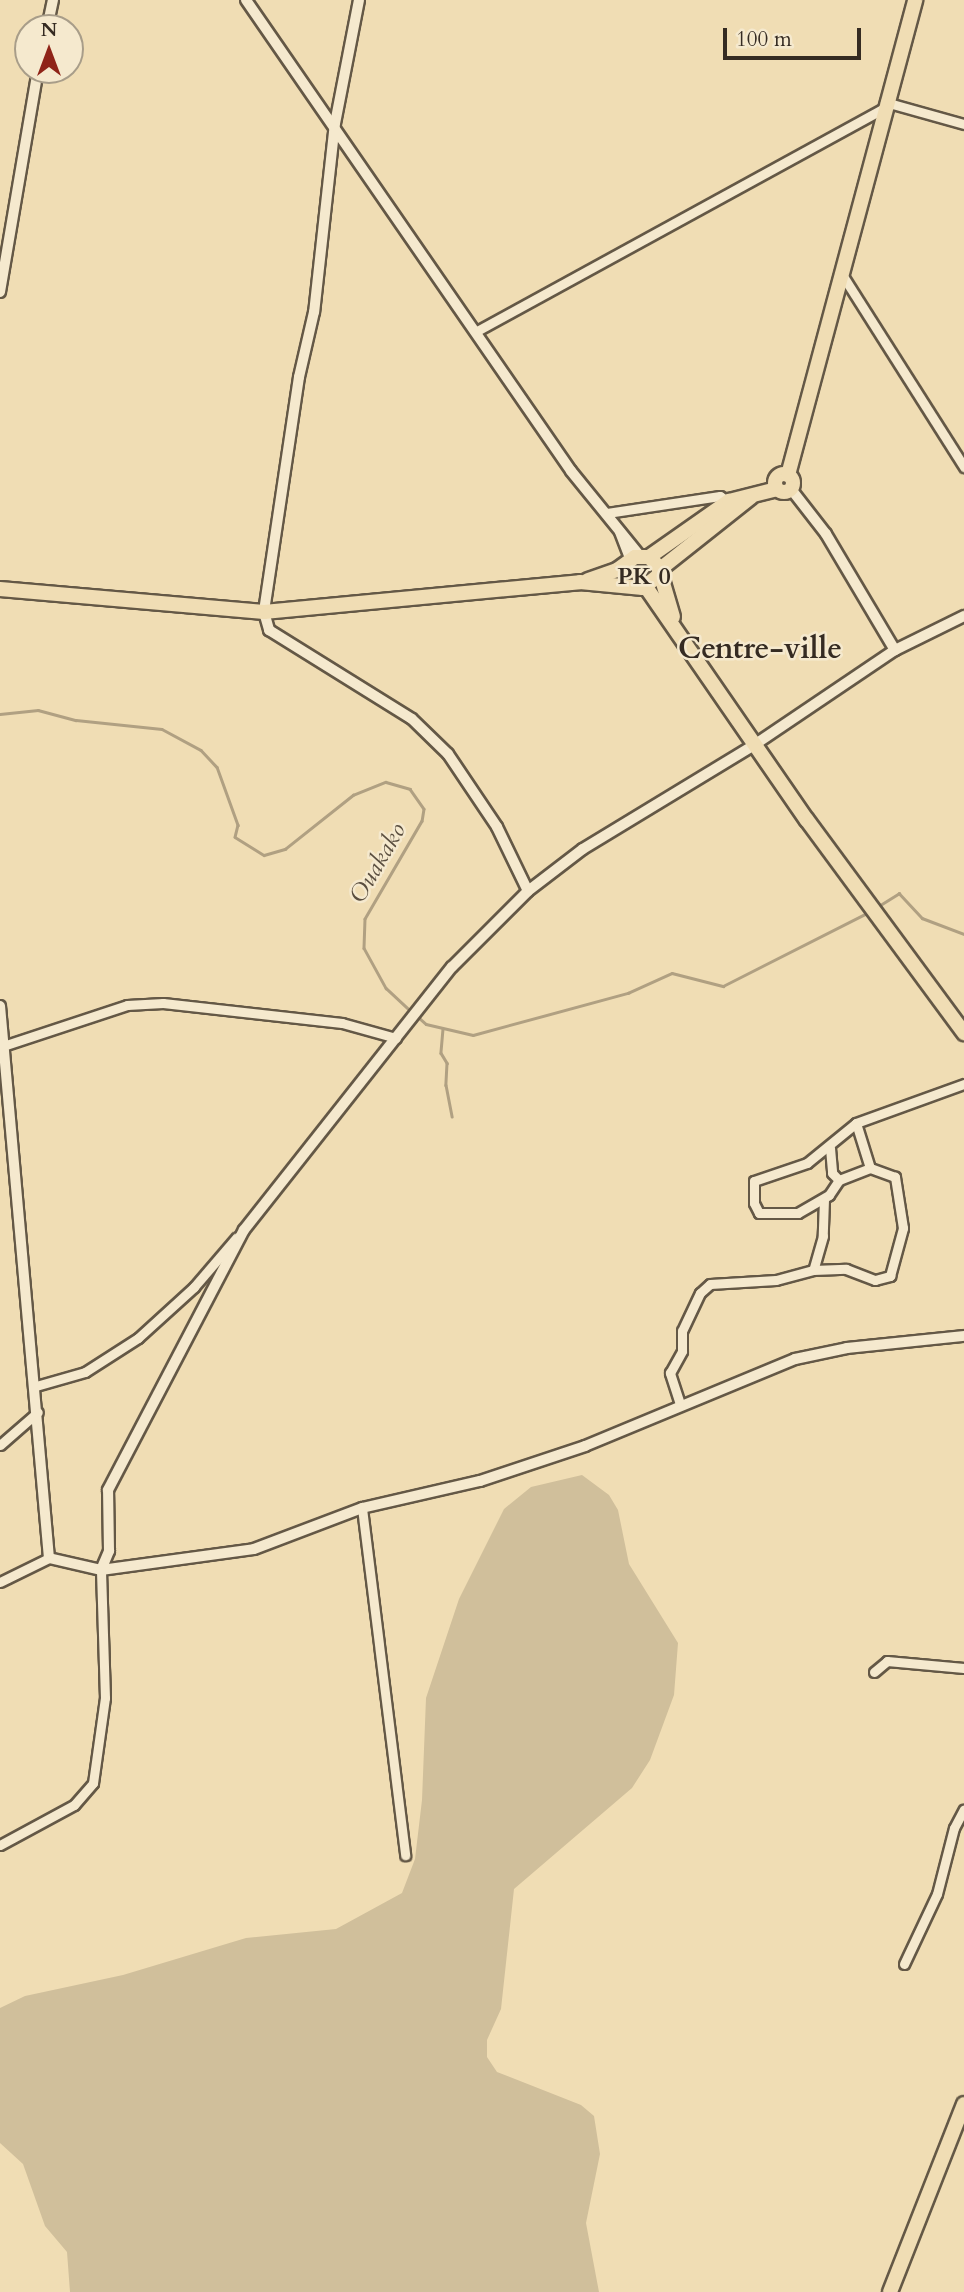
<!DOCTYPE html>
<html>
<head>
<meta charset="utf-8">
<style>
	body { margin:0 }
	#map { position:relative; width:964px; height:2292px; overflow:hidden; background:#f0ddb4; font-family:Cardo,serif }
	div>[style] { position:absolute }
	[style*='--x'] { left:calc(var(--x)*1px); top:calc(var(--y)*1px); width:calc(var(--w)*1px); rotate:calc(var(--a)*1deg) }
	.green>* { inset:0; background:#d0bf9b }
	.stream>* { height:2.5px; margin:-1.25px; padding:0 1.25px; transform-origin:1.25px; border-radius:1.25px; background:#b0a082 }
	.roads { filter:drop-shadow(2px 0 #645846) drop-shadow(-2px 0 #645846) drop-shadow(0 2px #645846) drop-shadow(0 -2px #645846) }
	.minor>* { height:9px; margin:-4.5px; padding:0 4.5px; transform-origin:4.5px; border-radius:4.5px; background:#f5e9ce }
	.tertiary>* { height:10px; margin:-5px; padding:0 5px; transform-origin:5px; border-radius:5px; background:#f5e9ce }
	.primary>* { height:14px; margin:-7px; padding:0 7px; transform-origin:7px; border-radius:7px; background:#f0ddb4 }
	.primary>.ring { margin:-7px; padding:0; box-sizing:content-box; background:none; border:14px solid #f0ddb4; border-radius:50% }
	span { translate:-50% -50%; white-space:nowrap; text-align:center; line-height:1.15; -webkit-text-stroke:5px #f5e9ce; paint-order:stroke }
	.neighbourhood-label { font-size:24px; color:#352b22; font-weight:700 }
	.water-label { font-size:24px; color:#5a4e3f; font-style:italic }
	.district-label { font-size:30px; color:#352b22; font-weight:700 }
	.north { position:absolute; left:14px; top:14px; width:70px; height:70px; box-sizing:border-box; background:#f5e9ce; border:2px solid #a89d89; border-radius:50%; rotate:0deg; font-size:19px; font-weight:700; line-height:28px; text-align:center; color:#352b22 }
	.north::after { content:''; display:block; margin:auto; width:24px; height:32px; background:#8f2418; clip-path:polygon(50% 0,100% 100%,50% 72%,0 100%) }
	.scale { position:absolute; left:723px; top:28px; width:138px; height:32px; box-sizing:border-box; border:4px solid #352b22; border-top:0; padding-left:9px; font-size:21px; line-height:24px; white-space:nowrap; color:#352b22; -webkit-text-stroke:5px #f5e9ce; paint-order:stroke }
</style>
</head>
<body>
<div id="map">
	<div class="green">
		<i style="clip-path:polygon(582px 1475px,609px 1495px,618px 1510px,629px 1564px,678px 1643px,674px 1695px,650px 1760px,632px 1788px,514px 1889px,501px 2009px,487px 2040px,487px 2057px,497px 2072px,581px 2105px,594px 2116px,600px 2154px,586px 2223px,599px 2292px,70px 2292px,67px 2252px,45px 2226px,23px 2164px,0 2143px,0 2008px,25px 1996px,123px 1975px,246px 1938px,336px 1929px,402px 1893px,415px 1859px,422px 1800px,426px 1698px,459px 1599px,504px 1509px,531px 1487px)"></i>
	</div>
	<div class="stream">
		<i style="--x:0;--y:714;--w:38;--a:-6"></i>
		<i style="--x:38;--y:710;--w:39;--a:15"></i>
		<i style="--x:76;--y:720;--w:86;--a:6"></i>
		<i style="--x:162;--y:729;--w:44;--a:28.3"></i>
		<i style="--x:201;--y:750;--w:23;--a:47"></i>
		<i style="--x:217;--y:767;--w:62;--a:70.1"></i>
		<i style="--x:238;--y:825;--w:12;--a:104"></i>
		<i style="--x:235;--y:837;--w:34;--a:32"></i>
		<i style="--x:264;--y:855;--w:22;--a:-16"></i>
		<i style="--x:285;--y:849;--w:87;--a:-38.5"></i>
		<i style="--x:353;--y:795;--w:35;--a:-22"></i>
		<i style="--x:386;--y:782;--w:25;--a:16"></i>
		<i style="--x:410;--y:789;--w:24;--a:55"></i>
		<i style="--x:424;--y:809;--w:12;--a:99"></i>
		<i style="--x:422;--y:821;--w:113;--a:120.2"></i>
		<i style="--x:365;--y:919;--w:29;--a:92"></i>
		<i style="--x:364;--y:948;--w:46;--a:61.2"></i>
		<i style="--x:386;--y:988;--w:34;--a:43"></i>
		<i style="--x:877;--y:907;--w:26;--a:-32"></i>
		<i style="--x:899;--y:893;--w:34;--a:47"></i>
		<i style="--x:922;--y:918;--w:45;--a:20.9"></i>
		<i style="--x:416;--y:1015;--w:13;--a:42"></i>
		<i style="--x:426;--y:1024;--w:48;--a:13.2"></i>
		<i style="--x:473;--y:1035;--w:161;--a:-15.2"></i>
		<i style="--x:628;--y:993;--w:48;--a:-24.4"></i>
		<i style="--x:672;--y:973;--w:53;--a:14.3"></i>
		<i style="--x:723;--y:986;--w:164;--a:-26.9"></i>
		<i style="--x:443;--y:1029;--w:24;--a:95"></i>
		<i style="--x:441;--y:1053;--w:12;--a:59"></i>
		<i style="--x:447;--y:1063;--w:22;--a:93"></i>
		<i style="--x:446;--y:1085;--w:32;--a:79"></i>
	</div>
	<div class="roads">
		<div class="minor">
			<i style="--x:885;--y:102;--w:82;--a:15.6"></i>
			<i style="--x:841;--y:273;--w:230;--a:57.6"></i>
			<i style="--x:477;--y:331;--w:464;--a:-28.7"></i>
			<i style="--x:607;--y:513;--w:114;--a:-8.6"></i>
			<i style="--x:720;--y:496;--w:12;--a:35"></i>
			<i style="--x:0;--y:1047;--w:134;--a:-18.3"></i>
			<i style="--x:127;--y:1005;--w:36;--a:-3"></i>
			<i style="--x:163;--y:1003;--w:180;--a:6.4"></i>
			<i style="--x:342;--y:1023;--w:56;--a:15.5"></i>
			<i style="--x:830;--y:1148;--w:25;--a:85"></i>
			<i style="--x:832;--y:1173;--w:10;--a:45"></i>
			<i style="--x:839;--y:1180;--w:33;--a:-21"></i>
			<i style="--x:839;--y:1180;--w:18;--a:124"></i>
			<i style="--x:829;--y:1195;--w:36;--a:150"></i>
			<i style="--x:798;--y:1213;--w:39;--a:180"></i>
			<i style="--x:759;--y:1213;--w:11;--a:-117"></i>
			<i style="--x:754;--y:1203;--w:22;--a:-90"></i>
			<i style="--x:754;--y:1181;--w:56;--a:-18.8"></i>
			<i style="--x:807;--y:1163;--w:63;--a:-39.2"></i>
			<i style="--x:856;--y:1123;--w:115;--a:-19.9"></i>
			<i style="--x:824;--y:1199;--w:37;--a:92"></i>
			<i style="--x:823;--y:1236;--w:35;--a:106"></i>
			<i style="--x:813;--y:1270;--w:33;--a:-2"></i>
			<i style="--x:846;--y:1269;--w:31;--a:21"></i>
			<i style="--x:875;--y:1280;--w:16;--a:-15"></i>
			<i style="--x:890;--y:1276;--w:50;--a:-74.8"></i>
			<i style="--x:903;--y:1228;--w:52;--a:-98.9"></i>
			<i style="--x:895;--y:1177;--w:27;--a:-160"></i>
			<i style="--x:870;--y:1168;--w:47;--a:-107.3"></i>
			<i style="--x:36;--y:1386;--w:51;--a:-15.9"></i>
			<i style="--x:85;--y:1372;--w:63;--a:-32.7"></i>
			<i style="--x:138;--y:1338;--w:76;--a:-42.3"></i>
			<i style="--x:194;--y:1287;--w:65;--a:-49.4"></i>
			<i style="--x:680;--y:1404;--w:33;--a:-108"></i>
			<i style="--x:670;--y:1373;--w:25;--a:-61"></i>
			<i style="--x:682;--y:1351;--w:20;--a:-90"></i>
			<i style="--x:682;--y:1331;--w:42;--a:-64.7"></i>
			<i style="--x:700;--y:1293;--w:13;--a:-42"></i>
			<i style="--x:710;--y:1284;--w:66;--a:-3.5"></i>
			<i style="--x:776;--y:1280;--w:38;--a:-15"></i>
			<i style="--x:0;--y:1445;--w:50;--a:-41"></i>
			<i style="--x:362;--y:1508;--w:350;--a:82.9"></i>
			<i style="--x:0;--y:1582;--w:55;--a:-26.1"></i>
			<i style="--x:874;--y:1672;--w:17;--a:-40"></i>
			<i style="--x:887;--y:1661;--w:77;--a:5.2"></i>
			<i style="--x:0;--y:1845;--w:84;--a:-28.4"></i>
			<i style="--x:74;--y:1805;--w:29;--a:-49"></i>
			<i style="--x:93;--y:1783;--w:86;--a:-82"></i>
			<i style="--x:105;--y:1698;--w:128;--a:-91.8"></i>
			<i style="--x:904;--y:1964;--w:77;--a:-64.8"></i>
			<i style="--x:937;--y:1894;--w:68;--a:-75.6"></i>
			<i style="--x:954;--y:1828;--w:21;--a:-62"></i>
		</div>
		<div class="tertiary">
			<i style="--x:246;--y:0;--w:572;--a:55.39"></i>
			<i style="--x:571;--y:471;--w:109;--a:50.9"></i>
			<i style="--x:359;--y:0;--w:125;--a:101"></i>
			<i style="--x:335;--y:123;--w:190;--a:96.3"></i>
			<i style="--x:314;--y:312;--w:67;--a:103"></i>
			<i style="--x:299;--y:377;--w:238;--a:98.5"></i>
			<i style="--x:264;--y:612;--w:19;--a:74"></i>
			<i style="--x:269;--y:630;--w:168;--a:31.9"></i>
			<i style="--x:412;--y:719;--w:50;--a:44.2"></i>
			<i style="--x:448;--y:754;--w:88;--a:56.1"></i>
			<i style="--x:497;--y:827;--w:71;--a:64.2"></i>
			<i style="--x:47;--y:28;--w:29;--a:-78"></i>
			<i style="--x:0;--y:292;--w:225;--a:-80.3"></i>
			<i style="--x:791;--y:489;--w:57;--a:52.1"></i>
			<i style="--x:826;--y:534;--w:135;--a:59.3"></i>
			<i style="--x:620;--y:532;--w:30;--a:69"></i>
			<i style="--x:0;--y:1006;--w:554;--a:84.93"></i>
			<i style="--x:49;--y:1558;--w:53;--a:13"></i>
			<i style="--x:101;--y:1570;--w:154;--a:-7.8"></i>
			<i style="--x:254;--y:1549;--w:116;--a:-20.8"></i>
			<i style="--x:362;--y:1508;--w:121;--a:-12.9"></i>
			<i style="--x:480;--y:1481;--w:111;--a:-18.4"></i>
			<i style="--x:585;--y:1446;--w:227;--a:-22.5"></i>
			<i style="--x:795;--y:1359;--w:53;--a:-11.9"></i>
			<i style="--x:847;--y:1348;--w:118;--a:-5.9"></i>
			<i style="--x:101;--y:1570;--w:21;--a:-67"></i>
			<i style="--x:109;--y:1551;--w:61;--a:-90.9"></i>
			<i style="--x:108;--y:1490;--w:293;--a:-62.4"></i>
			<i style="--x:244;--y:1230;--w:335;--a:-51.7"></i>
			<i style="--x:452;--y:967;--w:107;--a:-45"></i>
			<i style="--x:528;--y:891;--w:69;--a:-37.4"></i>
			<i style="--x:583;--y:849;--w:204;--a:-31.3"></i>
			<i style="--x:757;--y:743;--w:166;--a:-34"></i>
			<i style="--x:895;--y:650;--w:77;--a:-26.2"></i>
		</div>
		<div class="primary">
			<i class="ring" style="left:775px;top:474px;width:4px;height:4px"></i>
			<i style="--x:788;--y:475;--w:492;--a:-75"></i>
			<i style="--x:649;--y:557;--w:98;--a:-35"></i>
			<i style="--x:729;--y:501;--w:49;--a:-14"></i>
			<i style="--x:659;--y:570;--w:117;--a:-38.4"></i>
			<i style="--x:588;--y:580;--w:31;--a:-19"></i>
			<i style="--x:617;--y:570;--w:22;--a:-36"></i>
			<i style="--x:635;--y:557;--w:14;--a:0"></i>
			<i style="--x:649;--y:557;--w:13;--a:45"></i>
			<i style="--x:658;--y:566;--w:53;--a:73.6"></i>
			<i style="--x:646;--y:587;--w:283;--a:55.4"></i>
			<i style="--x:807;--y:820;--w:265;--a:53.6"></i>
			<i style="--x:0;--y:589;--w:265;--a:5"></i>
			<i style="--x:264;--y:612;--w:317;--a:-5.4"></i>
			<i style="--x:580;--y:582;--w:63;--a:5.4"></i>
			<i style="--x:643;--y:588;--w:19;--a:-39"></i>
			<i style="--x:890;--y:2292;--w:202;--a:-68.5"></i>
		</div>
	</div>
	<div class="neighbourhood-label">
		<span style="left:644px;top:577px">PK 0</span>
	</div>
	<div class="water-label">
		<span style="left:378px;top:863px;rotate:-60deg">Ouakako</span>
	</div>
	<div class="district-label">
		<span style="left:760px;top:649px">Centre-ville</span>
	</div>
	<div class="north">N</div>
	<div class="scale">100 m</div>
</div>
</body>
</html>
